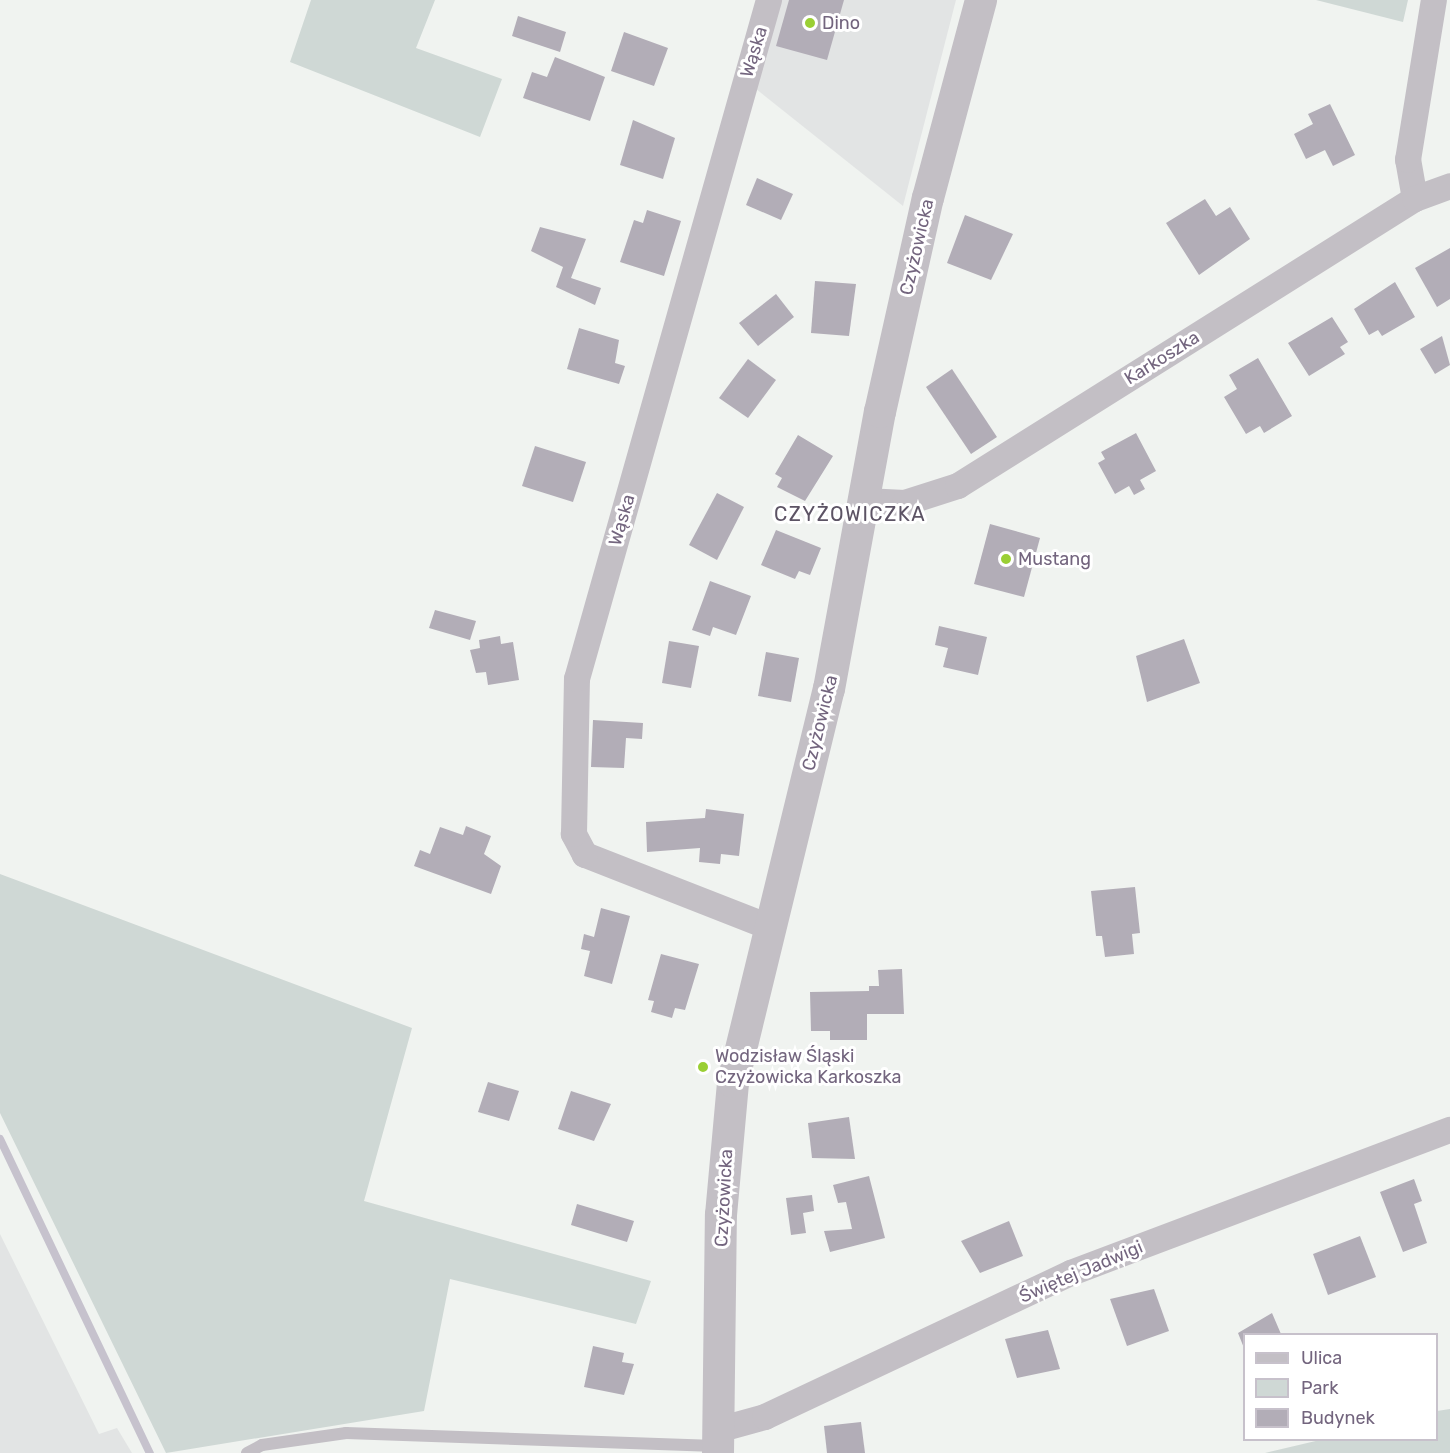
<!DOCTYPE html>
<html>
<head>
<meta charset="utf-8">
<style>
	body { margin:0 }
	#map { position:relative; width:1450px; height:1453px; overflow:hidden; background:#f0f3f0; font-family:Rubik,sans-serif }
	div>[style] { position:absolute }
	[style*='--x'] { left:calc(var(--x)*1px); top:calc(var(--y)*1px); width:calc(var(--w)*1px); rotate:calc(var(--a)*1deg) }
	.built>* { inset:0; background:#e2e4e4 }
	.green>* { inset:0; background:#cfd8d5 }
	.stream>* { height:8px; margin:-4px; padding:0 4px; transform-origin:4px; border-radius:4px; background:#c6c2cd }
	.building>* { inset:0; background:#b2adb7 }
	.service>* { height:12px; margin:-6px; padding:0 6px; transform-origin:6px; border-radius:6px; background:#c3bfc5 }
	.minor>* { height:26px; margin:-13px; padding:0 13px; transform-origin:13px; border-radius:13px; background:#c3bfc5 }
	.tertiary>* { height:32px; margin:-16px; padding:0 16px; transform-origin:16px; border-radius:16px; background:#c3bfc5 }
	.dots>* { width:16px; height:16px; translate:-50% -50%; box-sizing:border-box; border:3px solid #fff; border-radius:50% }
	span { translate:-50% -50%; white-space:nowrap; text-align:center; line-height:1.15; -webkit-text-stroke:6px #fff; paint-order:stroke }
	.poi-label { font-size:18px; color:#73657e }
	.left { translate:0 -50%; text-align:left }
	.street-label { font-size:18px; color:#73657e }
	.neighbourhood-label { font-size:20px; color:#5c5364; letter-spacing:1.5px }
	.legend { position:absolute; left:1243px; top:1333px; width:195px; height:108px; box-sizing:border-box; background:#fff; border:2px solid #c7c1cb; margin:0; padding:8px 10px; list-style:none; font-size:18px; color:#73657e }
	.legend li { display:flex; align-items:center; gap:12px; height:30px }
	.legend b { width:30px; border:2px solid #c7c1cb }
</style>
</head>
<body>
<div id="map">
	<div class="built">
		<i style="clip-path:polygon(778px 0,956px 0,903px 206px,751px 85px)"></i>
		<i style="clip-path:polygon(0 1234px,99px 1434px,117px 1428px,132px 1453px,0 1453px)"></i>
	</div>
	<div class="green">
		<i style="clip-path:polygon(311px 0,435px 0,416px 48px,502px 79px,480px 137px,290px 62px)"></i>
		<i style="clip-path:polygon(1316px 0,1408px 0,1403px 22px)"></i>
		<i style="clip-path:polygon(0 874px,412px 1028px,364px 1201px,651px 1281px,636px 1324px,450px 1279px,424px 1411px,166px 1453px,0 1113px)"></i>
		<i style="clip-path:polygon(1450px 1409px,1450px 1453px,1265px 1453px,1320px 1440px,1436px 1440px,1437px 1411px)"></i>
	</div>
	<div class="stream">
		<i style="--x:0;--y:1139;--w:348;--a:64.5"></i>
	</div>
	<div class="building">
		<i style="clip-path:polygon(789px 0,844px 0,827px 60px,776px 46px)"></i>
		<i style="clip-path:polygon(518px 16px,566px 32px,560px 52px,512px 36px)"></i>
		<i style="clip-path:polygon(624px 32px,668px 48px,654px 86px,611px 71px)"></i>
		<i style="clip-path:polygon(555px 57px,605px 77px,590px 121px,523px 98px,532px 72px,547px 77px)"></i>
		<i style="clip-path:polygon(1330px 104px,1355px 155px,1333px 166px,1325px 150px,1306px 159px,1294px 134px,1313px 124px,1308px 114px)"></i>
		<i style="clip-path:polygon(633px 120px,675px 138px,663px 179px,620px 165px)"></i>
		<i style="clip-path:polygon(757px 178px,793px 194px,781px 220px,746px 205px)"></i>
		<i style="clip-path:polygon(1205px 199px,1216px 216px,1230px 207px,1250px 239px,1199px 275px,1166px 223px)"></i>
		<i style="clip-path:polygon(647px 210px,681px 221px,664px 276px,620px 262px,634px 220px,643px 223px)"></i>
		<i style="clip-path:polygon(965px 215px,1013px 234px,991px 280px,947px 263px)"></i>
		<i style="clip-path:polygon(540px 227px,586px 239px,571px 278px,601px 288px,595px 305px,556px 287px,563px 267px,531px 251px)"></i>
		<i style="clip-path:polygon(1450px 248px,1450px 299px,1437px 307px,1415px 268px)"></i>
		<i style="clip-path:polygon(815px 281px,856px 284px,849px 336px,811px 333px)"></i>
		<i style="clip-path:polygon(1395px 282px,1415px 317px,1382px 336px,1378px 330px,1369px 335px,1354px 309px)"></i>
		<i style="clip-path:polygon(776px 294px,794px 317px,758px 346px,739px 323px)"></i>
		<i style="clip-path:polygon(1332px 317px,1348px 342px,1340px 347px,1345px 354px,1309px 376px,1288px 343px)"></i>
		<i style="clip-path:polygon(579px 328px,619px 340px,615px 363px,625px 366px,619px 384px,567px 369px)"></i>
		<i style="clip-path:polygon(1442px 336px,1450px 365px,1435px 374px,1420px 349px)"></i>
		<i style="clip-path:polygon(1258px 358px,1292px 416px,1264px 433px,1260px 426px,1246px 434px,1224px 397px,1237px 389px,1229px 375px)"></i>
		<i style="clip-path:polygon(748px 359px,776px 380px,748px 418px,719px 398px)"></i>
		<i style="clip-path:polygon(952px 369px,997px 437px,971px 454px,926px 387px)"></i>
		<i style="clip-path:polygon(1136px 433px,1156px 471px,1140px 480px,1145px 489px,1134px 495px,1129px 486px,1115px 494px,1098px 463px,1105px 459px,1101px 452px)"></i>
		<i style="clip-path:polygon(798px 435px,833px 456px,805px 501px,777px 487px,782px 478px,775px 474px)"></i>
		<i style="clip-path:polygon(535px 446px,586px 462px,573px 502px,522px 486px)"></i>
		<i style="clip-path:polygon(717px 493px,744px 507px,717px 560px,689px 545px)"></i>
		<i style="clip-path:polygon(990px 524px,1040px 538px,1024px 597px,974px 584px)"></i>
		<i style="clip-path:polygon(776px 530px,821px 548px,810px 575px,799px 571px,795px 579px,761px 565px)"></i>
		<i style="clip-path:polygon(710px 581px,751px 596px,736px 635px,713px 627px,710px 636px,692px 630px)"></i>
		<i style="clip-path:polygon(435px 610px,476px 621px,470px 640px,429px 628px)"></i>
		<i style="clip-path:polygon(939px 626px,987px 637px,978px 675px,943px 667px,948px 648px,935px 645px)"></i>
		<i style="clip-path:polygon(500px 636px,501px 644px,513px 642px,519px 680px,488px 685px,486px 672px,476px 673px,470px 650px,480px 648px,479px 640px)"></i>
		<i style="clip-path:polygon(1184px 639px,1200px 683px,1147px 702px,1136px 656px)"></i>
		<i style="clip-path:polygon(669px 641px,699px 646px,691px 688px,662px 683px)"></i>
		<i style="clip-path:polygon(766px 652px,799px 658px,791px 702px,758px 696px)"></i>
		<i style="clip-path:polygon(593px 720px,643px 723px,642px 739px,626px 738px,624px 768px,591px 767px)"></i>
		<i style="clip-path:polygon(706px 809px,744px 814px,739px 856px,721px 854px,720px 864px,699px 862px,700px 848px,647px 852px,646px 822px,705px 818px)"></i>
		<i style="clip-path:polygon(466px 826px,491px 836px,484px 854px,501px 866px,491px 894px,414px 866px,420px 850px,430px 854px,440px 827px,463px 835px)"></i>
		<i style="clip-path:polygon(1135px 887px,1140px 933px,1132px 934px,1134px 954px,1105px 957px,1102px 936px,1096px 936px,1091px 891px)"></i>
		<i style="clip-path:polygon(601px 908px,630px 916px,612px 984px,584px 976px,590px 951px,581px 949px,584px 934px,594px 937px)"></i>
		<i style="clip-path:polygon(661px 954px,699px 964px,685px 1010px,675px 1008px,672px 1018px,651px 1012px,654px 1001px,648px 1000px)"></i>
		<i style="clip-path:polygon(902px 969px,904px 1014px,867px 1014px,867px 1040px,830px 1040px,830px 1031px,811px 1031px,810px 992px,869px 991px,869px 986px,879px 986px,878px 970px)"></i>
		<i style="clip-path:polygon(488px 1082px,519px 1091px,509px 1121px,478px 1112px)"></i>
		<i style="clip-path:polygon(571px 1091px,611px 1104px,594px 1141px,558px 1129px)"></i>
		<i style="clip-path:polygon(849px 1117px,855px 1159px,812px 1158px,808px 1123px)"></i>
		<i style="clip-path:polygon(869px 1176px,885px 1238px,830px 1252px,824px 1231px,852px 1229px,846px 1202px,838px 1203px,833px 1185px)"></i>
		<i style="clip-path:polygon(1414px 1179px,1422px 1201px,1414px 1204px,1427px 1243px,1403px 1252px,1380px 1192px)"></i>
		<i style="clip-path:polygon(812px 1195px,814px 1211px,803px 1213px,806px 1233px,791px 1235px,786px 1198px)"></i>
		<i style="clip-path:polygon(577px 1204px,634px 1221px,627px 1242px,571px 1225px)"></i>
		<i style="clip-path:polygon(1009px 1221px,1023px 1256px,980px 1273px,961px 1241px)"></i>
		<i style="clip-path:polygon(1360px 1236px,1376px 1277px,1328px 1295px,1313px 1254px)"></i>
		<i style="clip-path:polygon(1154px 1289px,1169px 1331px,1127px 1346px,1110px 1299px)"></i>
		<i style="clip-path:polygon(1272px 1313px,1281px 1334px,1244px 1334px,1244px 1348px,1238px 1333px)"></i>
		<i style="clip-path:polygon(1048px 1330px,1060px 1369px,1017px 1378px,1005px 1339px)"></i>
		<i style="clip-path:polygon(593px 1346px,624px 1353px,622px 1362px,634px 1364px,624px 1395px,584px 1387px)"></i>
		<i style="clip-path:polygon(861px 1422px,865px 1453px,827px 1453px,824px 1426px)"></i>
	</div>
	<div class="service">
		<i style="--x:247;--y:1453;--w:17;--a:-28"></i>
		<i style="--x:262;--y:1445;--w:85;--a:-8.1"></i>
		<i style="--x:346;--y:1433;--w:370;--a:2"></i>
	</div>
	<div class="minor">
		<i style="--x:1415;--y:199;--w:40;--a:-100"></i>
		<i style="--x:1408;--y:160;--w:162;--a:-80.8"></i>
		<i style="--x:865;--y:501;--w:40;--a:2.9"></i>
		<i style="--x:905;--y:503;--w:56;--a:-17.8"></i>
		<i style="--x:958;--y:486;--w:540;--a:-32.13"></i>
		<i style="--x:1415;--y:199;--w:37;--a:-20"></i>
		<i style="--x:769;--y:927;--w:198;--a:-158.6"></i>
		<i style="--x:585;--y:855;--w:24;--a:-118"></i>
		<i style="--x:574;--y:834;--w:155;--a:-88.9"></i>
		<i style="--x:577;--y:679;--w:706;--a:-74.21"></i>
		<i style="--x:718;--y:1430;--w:49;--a:-15.5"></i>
		<i style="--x:765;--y:1417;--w:338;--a:-25.2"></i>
		<i style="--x:1071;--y:1273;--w:405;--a:-20.7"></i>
	</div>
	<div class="tertiary">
		<i style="--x:718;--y:1453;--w:238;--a:-89.3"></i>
		<i style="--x:721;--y:1215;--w:134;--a:-84.8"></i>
		<i style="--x:733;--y:1082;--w:405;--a:-76.3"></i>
		<i style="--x:829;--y:689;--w:282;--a:-79.6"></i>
		<i style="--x:880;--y:412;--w:219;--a:-77.4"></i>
		<i style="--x:928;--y:198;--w:205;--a:-75"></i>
	</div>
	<div class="dots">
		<i style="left:810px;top:23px;background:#9acf34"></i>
		<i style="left:1006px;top:559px;background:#9acf34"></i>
		<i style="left:703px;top:1067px;background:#9acf34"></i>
	</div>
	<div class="poi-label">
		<span class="left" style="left:822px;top:23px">Dino</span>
		<span class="left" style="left:1018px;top:559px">Mustang</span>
		<span class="left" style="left:715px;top:1067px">Wodzisław Śląski<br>Czyżowicka Karkoszka</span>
	</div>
	<div class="street-label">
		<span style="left:754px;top:52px;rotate:-73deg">Wąska</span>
		<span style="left:917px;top:247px;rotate:-77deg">Czyżowicka</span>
		<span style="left:1162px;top:358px;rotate:-32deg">Karkoszka</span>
		<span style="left:622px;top:520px;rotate:-74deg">Wąska</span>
		<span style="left:820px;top:723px;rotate:-76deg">Czyżowicka</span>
		<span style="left:724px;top:1198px;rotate:-87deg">Czyżowicka</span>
		<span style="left:1081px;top:1272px;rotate:-23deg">Świętej Jadwigi</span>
	</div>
	<div class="neighbourhood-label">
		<span style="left:850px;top:514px">CZYŻOWICZKA</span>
	</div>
	<ul class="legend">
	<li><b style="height:8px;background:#c3bfc5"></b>Ulica</li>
	<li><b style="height:16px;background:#cfd8d5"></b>Park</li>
	<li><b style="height:16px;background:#b2adb7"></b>Budynek</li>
	</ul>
</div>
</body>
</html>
